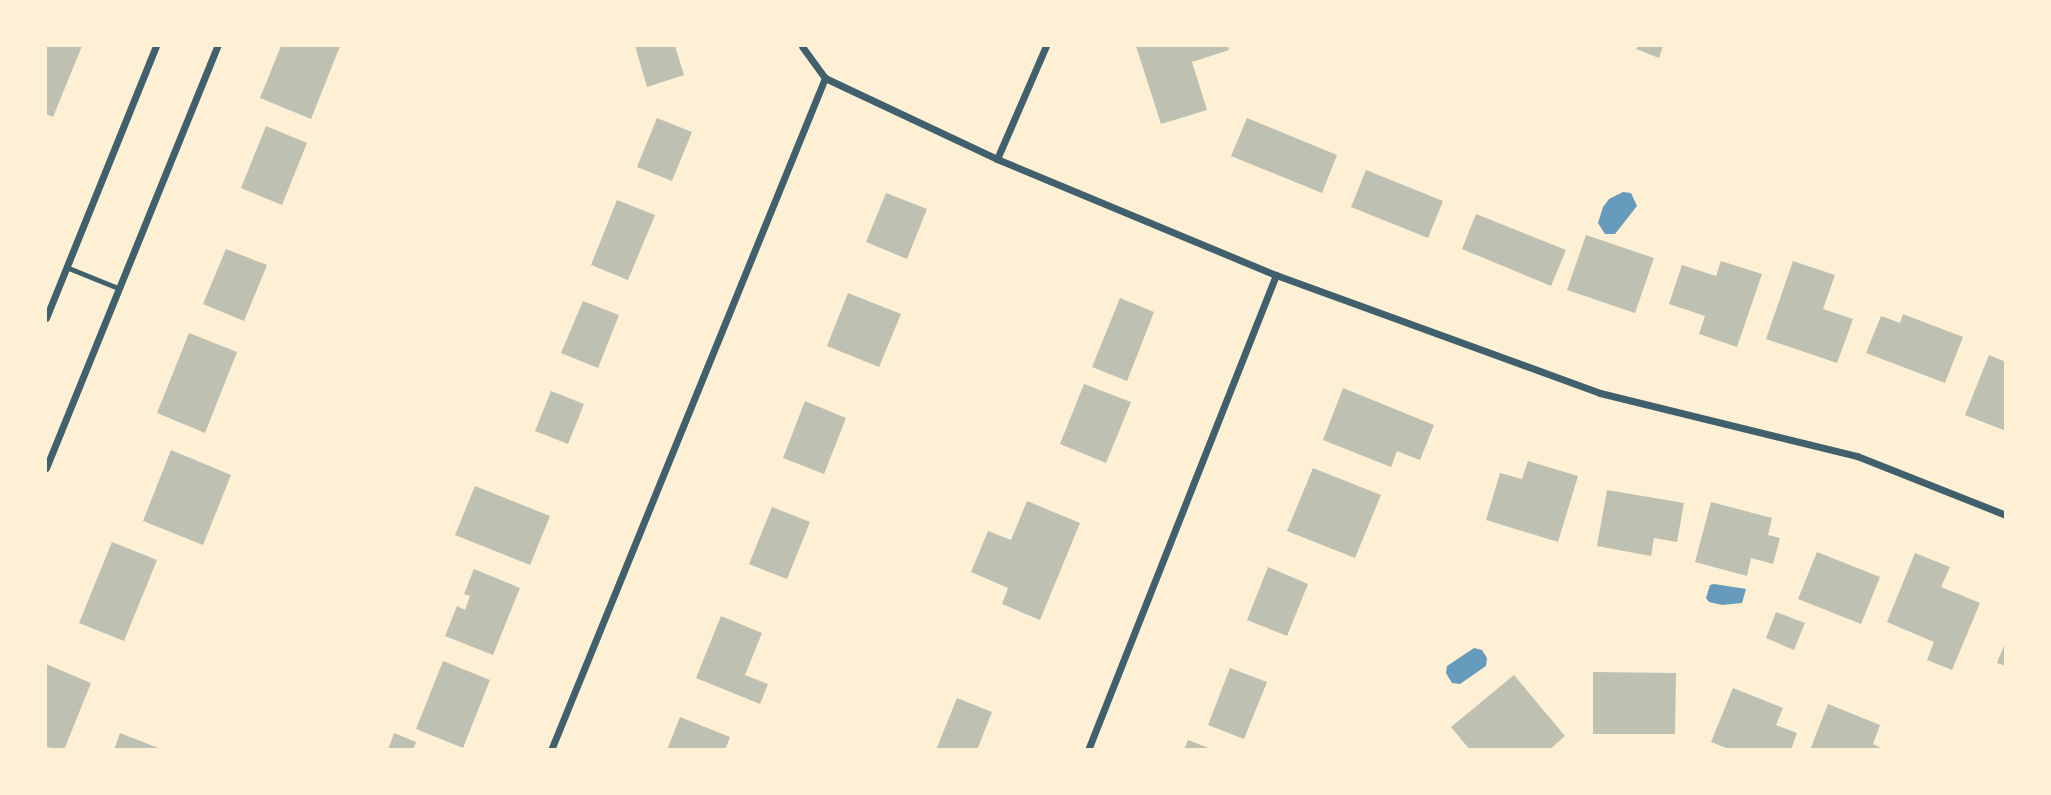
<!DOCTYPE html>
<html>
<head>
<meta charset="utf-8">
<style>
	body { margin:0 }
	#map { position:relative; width:2051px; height:795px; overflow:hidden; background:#fdf0d5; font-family:Mulish,sans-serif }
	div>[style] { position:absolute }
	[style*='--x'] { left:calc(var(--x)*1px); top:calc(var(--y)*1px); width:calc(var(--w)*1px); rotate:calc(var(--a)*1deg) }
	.water>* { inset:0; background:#669bbc }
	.building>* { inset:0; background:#bec0b2 }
	.service>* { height:5px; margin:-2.5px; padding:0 2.5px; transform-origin:2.5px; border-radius:2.5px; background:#3f606c }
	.minor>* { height:7px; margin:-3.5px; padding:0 3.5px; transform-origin:3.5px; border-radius:3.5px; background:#3f606c }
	span { translate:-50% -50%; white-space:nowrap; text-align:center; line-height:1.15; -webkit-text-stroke:6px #fdf0d5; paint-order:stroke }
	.frame { position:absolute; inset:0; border:47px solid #fdf0d5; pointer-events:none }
</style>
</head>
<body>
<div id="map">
	<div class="water">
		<i style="clip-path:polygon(1623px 192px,1631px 193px,1637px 206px,1615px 234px,1605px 234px,1598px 223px,1603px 207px,1609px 199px)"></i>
		<i style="clip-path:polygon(1714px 584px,1746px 589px,1742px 603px,1722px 605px,1709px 602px,1706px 598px,1710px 585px)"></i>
		<i style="clip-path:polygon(1474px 648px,1482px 650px,1487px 658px,1486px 666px,1460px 684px,1452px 683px,1446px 673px,1447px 666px)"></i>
	</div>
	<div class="building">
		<i style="clip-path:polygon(46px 46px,82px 46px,53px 117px,46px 114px)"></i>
		<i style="clip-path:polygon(281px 46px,340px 46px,311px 119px,260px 98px)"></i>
		<i style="clip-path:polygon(635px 46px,675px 46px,684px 75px,647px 87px)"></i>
		<i style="clip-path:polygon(1136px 46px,1228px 46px,1229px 50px,1192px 62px,1207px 110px,1161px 124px)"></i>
		<i style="clip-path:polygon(1638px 46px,1663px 46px,1659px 58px,1636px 49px)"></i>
		<i style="clip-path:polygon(657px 118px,692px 132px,672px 181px,637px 167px)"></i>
		<i style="clip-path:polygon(1247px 118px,1337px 155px,1322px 193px,1231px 156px)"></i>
		<i style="clip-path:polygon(266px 126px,307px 143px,282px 205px,241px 188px)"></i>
		<i style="clip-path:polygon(1366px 170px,1443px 201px,1428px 238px,1351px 207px)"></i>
		<i style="clip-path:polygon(886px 193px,927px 209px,907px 259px,866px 242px)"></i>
		<i style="clip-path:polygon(617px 200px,655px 215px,628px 280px,591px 265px)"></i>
		<i style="clip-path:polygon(1476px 214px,1566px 250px,1551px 286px,1462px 249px)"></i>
		<i style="clip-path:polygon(1586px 235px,1654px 258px,1635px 313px,1567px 290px)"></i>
		<i style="clip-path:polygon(226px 249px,267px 265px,244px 321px,203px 304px)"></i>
		<i style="clip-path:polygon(1721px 261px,1762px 274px,1737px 347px,1699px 334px,1705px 316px,1669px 304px,1682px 265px,1716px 276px)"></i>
		<i style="clip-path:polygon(1793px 261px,1835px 275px,1823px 309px,1853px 319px,1837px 363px,1766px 339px)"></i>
		<i style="clip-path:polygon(848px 293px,901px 314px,879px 367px,827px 346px)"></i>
		<i style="clip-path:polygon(1120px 298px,1154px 312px,1127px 381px,1092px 367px)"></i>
		<i style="clip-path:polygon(583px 301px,619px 315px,598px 368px,561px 353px)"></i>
		<i style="clip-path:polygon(1903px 314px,1963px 337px,1945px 383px,1866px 353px,1881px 316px,1900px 323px)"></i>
		<i style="clip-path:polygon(189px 333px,237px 352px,205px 433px,157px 413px)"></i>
		<i style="clip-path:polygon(1989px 355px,2006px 362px,2006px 431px,1965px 415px)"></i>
		<i style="clip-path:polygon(1084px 384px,1131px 402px,1106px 463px,1060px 444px)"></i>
		<i style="clip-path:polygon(1343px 388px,1434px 425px,1420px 460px,1397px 451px,1391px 467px,1323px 440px)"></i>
		<i style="clip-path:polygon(551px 391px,584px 404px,568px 444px,535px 431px)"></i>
		<i style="clip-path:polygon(805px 401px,846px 418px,824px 474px,783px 458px)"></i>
		<i style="clip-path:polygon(171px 450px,231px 475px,203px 545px,143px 521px)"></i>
		<i style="clip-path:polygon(1528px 461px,1578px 476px,1558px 542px,1486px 520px,1500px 473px,1522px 479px)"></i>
		<i style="clip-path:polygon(1313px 468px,1381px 495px,1355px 558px,1287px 531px)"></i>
		<i style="clip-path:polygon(475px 486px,550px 516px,530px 565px,455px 535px)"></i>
		<i style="clip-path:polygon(1607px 490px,1684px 503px,1677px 542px,1654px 538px,1651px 556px,1597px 546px)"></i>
		<i style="clip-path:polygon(1027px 501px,1080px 523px,1040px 620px,1002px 604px,1008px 588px,971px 572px,988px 531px,1011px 540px)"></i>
		<i style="clip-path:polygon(1711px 502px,1772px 518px,1768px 535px,1780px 538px,1773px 564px,1751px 558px,1747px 576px,1695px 562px)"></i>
		<i style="clip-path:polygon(772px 507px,810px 522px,787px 579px,749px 564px)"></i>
		<i style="clip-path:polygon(112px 542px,157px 560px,124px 641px,79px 623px)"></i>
		<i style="clip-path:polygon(1817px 552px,1880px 577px,1861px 624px,1798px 599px)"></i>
		<i style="clip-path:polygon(1915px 553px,1950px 567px,1941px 587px,1980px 603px,1952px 670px,1927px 660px,1934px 642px,1887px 622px)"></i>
		<i style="clip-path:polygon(1268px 567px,1308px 584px,1287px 636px,1247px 620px)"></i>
		<i style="clip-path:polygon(474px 569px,520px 588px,493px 655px,445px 636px,457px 606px,465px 610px,470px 596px,464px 594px)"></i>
		<i style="clip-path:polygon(1776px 612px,1805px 623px,1794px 650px,1766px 638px)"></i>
		<i style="clip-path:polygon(721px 616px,762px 633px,745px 675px,768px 684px,760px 704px,696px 678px)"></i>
		<i style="clip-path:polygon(2005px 643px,2006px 643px,2006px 666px,1997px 663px)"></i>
		<i style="clip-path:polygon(443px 661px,490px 680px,463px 748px,416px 729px)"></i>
		<i style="clip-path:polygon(46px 664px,91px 683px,64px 750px,46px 747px)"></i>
		<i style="clip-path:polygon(1230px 668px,1267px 682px,1244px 739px,1208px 725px)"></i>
		<i style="clip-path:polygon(1593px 672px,1676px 673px,1675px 734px,1593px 734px)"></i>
		<i style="clip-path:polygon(1514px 675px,1565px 736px,1549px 750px,1470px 750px,1451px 727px)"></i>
		<i style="clip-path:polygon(1733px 688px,1783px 708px,1776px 725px,1797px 733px,1791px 750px,1731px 750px,1711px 742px)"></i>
		<i style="clip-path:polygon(957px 698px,992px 712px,977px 750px,936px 750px)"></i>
		<i style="clip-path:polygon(1828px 704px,1880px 725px,1873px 744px,1885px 750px,1810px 750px)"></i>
		<i style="clip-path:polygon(680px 717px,730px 737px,725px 750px,667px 750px)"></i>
		<i style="clip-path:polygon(120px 733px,161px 749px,160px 750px,114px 750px)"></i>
		<i style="clip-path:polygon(394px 733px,416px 742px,413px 750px,388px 750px)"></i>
		<i style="clip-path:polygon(1188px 740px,1211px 749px,1211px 750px,1184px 750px)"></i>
	</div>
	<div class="service">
		<i style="--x:66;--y:267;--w:56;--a:22"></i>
	</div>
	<div class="minor">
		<i style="--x:825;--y:78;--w:190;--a:25.2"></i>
		<i style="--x:997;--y:159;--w:302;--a:22.6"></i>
		<i style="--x:1276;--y:275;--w:345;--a:20"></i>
		<i style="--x:1600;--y:393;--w:265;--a:13.8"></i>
		<i style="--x:1857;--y:456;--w:160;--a:21.6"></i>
		<i style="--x:997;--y:159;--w:123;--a:-66.6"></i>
		<i style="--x:46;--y:318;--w:293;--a:-68"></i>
		<i style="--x:46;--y:468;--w:455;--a:-67.9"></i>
		<i style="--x:551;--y:750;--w:726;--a:-67.82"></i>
		<i style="--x:825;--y:78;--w:39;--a:-126"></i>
		<i style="--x:1088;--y:750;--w:511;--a:-68.41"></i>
	</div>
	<div class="frame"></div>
</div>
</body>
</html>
